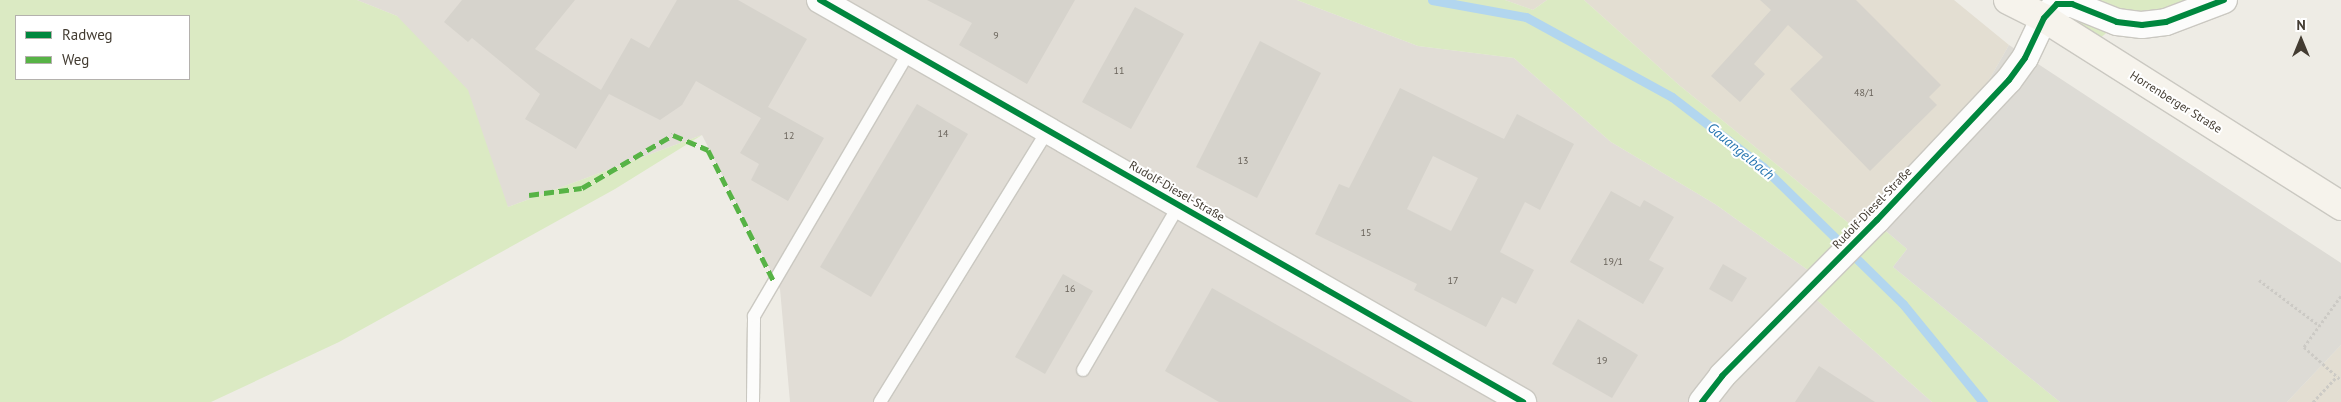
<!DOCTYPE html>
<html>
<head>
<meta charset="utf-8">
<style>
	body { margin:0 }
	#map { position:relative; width:2341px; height:402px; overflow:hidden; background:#eeece5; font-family:"PT Sans",sans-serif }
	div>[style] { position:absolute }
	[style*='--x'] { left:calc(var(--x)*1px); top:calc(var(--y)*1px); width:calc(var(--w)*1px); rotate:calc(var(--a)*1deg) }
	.residential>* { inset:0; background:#e3ded2 }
	.industrial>* { inset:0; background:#e1ddd6 }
	.green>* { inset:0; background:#dbeac3 }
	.parking>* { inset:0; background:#dddbd5 }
	.stream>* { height:9px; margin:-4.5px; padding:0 4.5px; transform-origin:4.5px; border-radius:4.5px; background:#b2d6ef }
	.building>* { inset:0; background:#d6d3cc }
	.path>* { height:3px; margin-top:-1.5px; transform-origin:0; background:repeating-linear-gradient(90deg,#cccac5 0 2.5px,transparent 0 5px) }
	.roads { filter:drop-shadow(1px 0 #cac8c1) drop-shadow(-1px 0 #cac8c1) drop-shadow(0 1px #cac8c1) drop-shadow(0 -1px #cac8c1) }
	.lane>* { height:12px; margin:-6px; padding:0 6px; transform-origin:6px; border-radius:6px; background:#fcfcfb }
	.street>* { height:26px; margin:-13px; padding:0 13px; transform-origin:13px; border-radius:13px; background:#fcfcfb }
	.secondary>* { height:28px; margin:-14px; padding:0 14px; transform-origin:14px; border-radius:14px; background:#f6f3ec }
	.quiet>* { height:5px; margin-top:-2.5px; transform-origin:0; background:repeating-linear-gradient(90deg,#57b346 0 10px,transparent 0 15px) }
	.cycleway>* { height:6px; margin:-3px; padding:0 3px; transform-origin:3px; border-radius:3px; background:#00873e }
	span { translate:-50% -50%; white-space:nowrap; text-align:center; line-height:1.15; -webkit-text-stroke:4px #fff; paint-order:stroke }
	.number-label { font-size:10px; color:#69635a }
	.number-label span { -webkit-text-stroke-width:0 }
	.street-label { font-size:12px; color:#433c32 }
	.water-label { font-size:14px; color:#2877b2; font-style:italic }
	.legend { position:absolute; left:15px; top:15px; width:175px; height:65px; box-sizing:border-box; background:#fff; border:1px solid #b4b1ad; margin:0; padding:6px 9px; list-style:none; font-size:15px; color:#433c32 }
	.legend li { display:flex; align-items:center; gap:10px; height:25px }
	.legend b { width:25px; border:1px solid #b4b1ad }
	.north { position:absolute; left:2276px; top:15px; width:50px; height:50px; -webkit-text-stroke:4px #fff; paint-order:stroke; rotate:0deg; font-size:14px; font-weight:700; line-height:20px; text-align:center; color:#433c32 }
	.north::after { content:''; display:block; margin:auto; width:18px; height:22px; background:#433c32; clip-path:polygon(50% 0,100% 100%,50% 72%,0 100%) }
</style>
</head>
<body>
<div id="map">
	<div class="residential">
		<i style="clip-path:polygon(1505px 0,1547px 0,1533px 10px)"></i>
		<i style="clip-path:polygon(1584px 0,1954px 0,2009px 45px,1981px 94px,1867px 238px,1679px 85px)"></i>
		<i style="clip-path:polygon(2341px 345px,2341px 402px,2287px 402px)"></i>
	</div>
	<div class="industrial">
		<i style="clip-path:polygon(357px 0,1297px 0,1418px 46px,1514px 58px,1611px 142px,1715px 204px,1822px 280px,1809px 293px,1932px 402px,790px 402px,780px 289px,702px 135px,508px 207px,397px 16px)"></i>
	</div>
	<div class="green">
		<i style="clip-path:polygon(evenodd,0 0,357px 0,397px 16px,468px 90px,508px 207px,702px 135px,615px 189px,339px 342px,211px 402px,0 402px,0 0,189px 16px,189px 79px,16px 79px,16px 16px,189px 16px)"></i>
		<i style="clip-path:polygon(1297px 0,1505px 0,1533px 10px,1547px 0,1584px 0,1679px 85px,1867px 238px,1880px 226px,1907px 249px,1893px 267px,2060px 402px,1932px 402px,1809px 293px,1822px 280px,1715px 204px,1611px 142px,1514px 58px,1418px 46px)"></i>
		<i style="clip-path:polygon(2049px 0,2232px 0,2116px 25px,2099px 39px)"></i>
	</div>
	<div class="parking">
		<i style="clip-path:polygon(2009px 45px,2341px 263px,2341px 345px,2287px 402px,2060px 402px,1893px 267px,1907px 249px,1880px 226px,1981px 94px)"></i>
	</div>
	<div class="stream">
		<i style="--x:1432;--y:0;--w:96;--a:10.3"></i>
		<i style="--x:1526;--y:17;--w:166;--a:28.7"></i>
		<i style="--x:1672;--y:97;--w:115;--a:37.6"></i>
		<i style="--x:1763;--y:167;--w:196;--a:44.4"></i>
		<i style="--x:1903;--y:304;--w:127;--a:50.8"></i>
	</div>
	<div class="building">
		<i style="clip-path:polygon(462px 0,575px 0,535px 49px,601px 90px,631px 38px,649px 48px,677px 0,738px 0,807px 39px,768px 107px,824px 138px,788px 201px,751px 180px,759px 164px,740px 153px,761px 118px,696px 81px,682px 105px,660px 120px,609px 94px,576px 149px,525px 119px,540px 94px,472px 38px,468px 42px,444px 22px)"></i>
		<i style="clip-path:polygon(927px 0,1075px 0,1027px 84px,959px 45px,972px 23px)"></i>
		<i style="clip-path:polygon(1760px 0,1856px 0,1941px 85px,1929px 97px,1937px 105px,1870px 171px,1790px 89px,1823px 57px,1788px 25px,1754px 64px,1765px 74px,1740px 102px,1711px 76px,1771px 10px)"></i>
		<i style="clip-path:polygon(1135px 7px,1184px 34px,1131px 129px,1082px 102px)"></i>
		<i style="clip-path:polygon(1260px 41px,1321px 73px,1257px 198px,1196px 167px)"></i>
		<i style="clip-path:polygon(evenodd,1400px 88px,1504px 139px,1517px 114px,1574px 144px,1540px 210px,1525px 202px,1500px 252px,1534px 270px,1516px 304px,1502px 297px,1486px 327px,1414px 290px,1417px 284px,1315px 234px,1339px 184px,1349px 188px,1400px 88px,1433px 156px,1478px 178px,1451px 231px,1407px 209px,1433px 156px)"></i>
		<i style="clip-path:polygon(917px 104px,968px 134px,871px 297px,820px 267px)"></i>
		<i style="clip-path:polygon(1611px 191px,1640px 207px,1644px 200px,1674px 217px,1649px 260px,1664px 268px,1643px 304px,1570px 262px)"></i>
		<i style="clip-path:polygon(1723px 264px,1747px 278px,1732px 302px,1709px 289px)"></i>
		<i style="clip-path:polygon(1063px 274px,1093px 291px,1045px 374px,1015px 357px)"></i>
		<i style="clip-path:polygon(1212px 288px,1413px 402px,1219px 402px,1165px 371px)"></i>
		<i style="clip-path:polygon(1578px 319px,1638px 355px,1612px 398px,1552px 364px)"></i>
		<i style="clip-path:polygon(1819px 366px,1875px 402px,1795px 402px)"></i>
	</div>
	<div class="path">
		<i style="--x:2259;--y:280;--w:76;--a:37"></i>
		<i style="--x:2341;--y:296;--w:63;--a:126"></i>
		<i style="--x:2304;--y:347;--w:50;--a:41.7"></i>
		<i style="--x:2313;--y:402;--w:35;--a:-47"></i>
	</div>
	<div class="roads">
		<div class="lane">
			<i style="--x:1083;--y:370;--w:191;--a:-59.8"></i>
			<i style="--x:753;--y:402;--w:86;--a:-89.3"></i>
			<i style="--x:754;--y:316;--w:308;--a:-59.6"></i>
			<i style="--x:880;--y:402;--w:320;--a:-58.3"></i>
		</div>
		<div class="street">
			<i style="--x:820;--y:0;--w:810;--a:29.76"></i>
			<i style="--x:1702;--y:402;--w:33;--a:-52"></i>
			<i style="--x:1722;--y:376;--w:220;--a:-45.2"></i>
			<i style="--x:1877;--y:220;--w:192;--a:-46.7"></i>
			<i style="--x:2009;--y:80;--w:27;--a:-54"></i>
			<i style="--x:2025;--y:58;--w:44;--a:-64.6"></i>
			<i style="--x:2044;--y:18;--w:19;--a:-47"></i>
			<i style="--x:2057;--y:4;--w:15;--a:0"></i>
			<i style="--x:2072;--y:4;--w:48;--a:21.8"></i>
			<i style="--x:2117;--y:22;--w:25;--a:7"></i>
			<i style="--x:2142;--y:25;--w:24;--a:-7"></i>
			<i style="--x:2166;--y:22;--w:62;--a:-20.8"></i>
		</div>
		<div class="secondary">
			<i style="--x:2008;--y:0;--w:40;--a:26.6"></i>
			<i style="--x:2044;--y:18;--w:352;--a:32.3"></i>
		</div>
	</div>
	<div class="quiet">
		<i style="--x:529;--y:195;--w:53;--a:-7.5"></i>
		<i style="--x:582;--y:188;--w:105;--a:-30.2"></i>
		<i style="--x:673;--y:135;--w:38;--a:23"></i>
		<i style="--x:708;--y:150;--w:148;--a:63.4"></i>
	</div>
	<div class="cycleway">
		<i style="--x:820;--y:0;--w:810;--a:29.76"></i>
		<i style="--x:1702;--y:402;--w:33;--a:-52"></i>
		<i style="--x:1722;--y:376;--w:220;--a:-45.2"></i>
		<i style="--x:1877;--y:220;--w:192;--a:-46.7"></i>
		<i style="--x:2009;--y:80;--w:27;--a:-54"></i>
		<i style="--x:2025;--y:58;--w:44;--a:-64.6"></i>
		<i style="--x:2044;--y:18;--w:19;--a:-47"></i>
		<i style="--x:2057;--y:4;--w:15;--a:0"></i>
		<i style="--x:2072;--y:4;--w:48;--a:21.8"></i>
		<i style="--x:2117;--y:22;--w:25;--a:7"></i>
		<i style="--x:2142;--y:25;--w:24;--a:-7"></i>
		<i style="--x:2166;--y:22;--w:62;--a:-20.8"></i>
	</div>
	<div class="number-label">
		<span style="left:996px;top:36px">9</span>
		<span style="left:1119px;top:71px">11</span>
		<span style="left:1864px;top:93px">48/1</span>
		<span style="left:943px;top:134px">14</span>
		<span style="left:789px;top:136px">12</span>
		<span style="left:1243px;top:161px">13</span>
		<span style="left:1366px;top:233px">15</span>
		<span style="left:1613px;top:262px">19/1</span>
		<span style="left:1453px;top:281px">17</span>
		<span style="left:1070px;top:289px">16</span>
		<span style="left:1602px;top:361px">19</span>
	</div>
	<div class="street-label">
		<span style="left:2176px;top:102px;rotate:32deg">Horrenberger Straße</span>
		<span style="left:1177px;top:191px;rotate:30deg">Rudolf-Diesel-Straße</span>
		<span style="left:1872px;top:208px;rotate:-46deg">Rudolf-Diesel-Straße</span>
	</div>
	<div class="water-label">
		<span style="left:1741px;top:151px;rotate:39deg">Gauangelbach</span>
	</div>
	<ul class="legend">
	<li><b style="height:6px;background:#00873e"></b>Radweg</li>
	<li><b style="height:6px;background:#57b346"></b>Weg</li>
	</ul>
	<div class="north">N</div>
</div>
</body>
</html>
